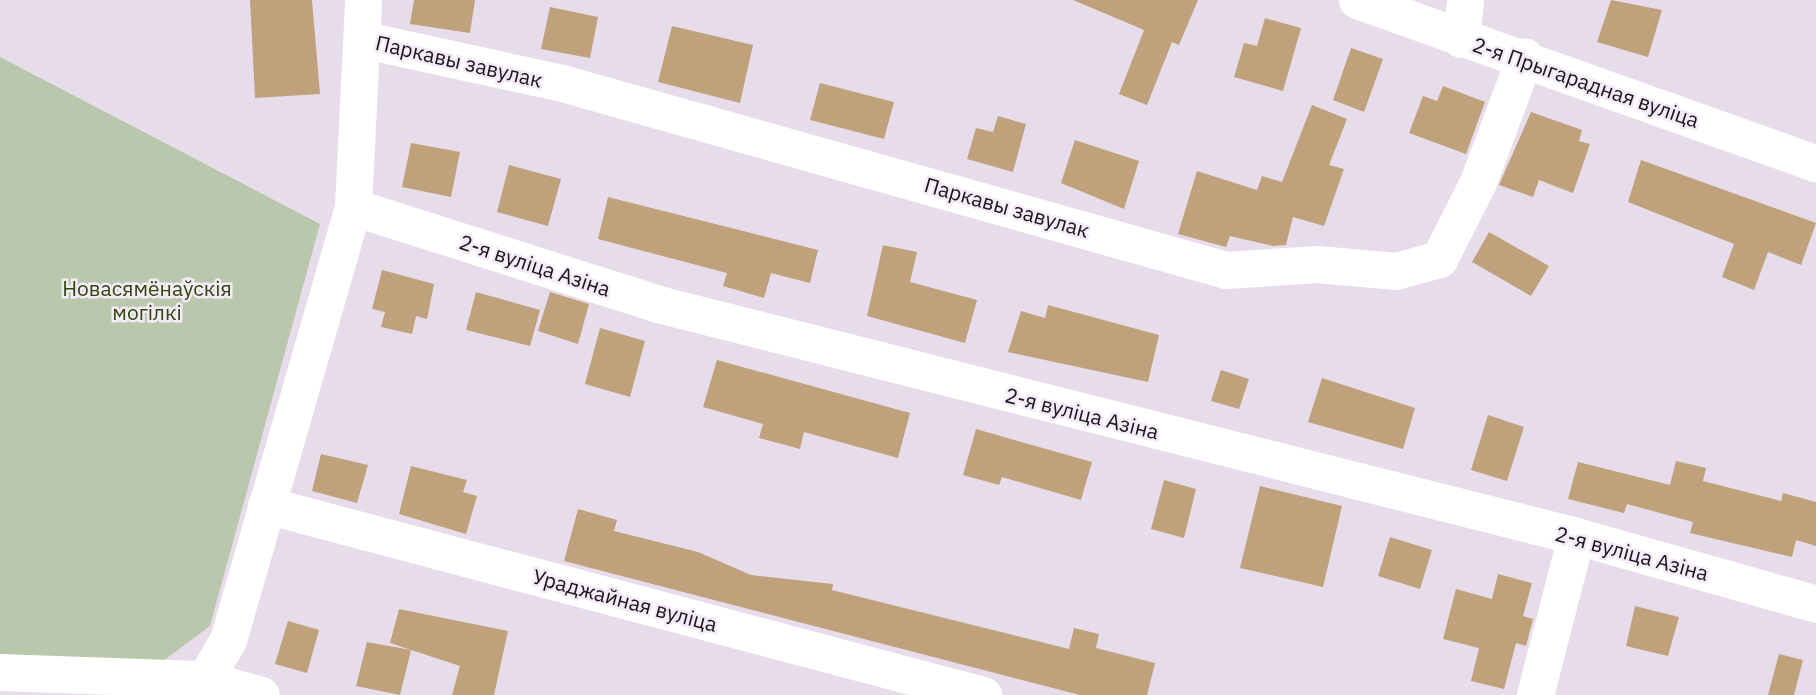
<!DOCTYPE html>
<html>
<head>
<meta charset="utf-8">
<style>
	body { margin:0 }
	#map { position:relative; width:1816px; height:695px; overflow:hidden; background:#e7ddea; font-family:"IBM Plex Sans",sans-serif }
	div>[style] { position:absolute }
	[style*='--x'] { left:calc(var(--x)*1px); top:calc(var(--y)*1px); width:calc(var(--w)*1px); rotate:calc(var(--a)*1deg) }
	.green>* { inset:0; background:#b9c7ac }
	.building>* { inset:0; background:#bfa17c }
	.minor>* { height:37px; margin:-18.5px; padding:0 18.5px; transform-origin:18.5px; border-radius:18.5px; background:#fff }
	span { translate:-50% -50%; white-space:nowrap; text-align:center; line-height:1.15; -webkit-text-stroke:5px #f5eaf8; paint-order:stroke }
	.street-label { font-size:21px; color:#1b181c }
	.park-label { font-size:21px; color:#2e480b }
</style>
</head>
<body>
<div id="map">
	<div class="green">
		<i style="clip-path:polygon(0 57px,320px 224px,210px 626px,159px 664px,0 657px)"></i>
	</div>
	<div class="building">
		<i style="clip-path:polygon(250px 0,312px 0,320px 94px,255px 98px)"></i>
		<i style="clip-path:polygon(414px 0,475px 0,470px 33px,410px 24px)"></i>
		<i style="clip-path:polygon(1073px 0,1198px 0,1179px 45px,1172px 42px,1147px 105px,1119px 94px,1144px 30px)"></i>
		<i style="clip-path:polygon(1611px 0,1662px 10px,1648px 57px,1597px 42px)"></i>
		<i style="clip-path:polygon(550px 7px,598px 17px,590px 58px,541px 49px)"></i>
		<i style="clip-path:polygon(1265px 18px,1301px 28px,1283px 91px,1234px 77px,1244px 43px,1257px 46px)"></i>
		<i style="clip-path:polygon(672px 26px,753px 45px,740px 103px,658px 82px)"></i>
		<i style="clip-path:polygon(1351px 48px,1383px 59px,1364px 112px,1333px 100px)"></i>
		<i style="clip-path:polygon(820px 83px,894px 102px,884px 139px,810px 120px)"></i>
		<i style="clip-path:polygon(1443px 86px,1485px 102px,1466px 154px,1409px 133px,1423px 96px,1437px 101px)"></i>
		<i style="clip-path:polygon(1312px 105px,1347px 119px,1329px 165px,1344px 169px,1324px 226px,1293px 217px,1286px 245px,1273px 246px,1230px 236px,1226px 247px,1178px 234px,1197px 171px,1257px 190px,1262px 176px,1282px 182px)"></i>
		<i style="clip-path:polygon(1531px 112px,1582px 130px,1579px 141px,1590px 144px,1573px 193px,1539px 180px,1533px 197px,1499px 185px)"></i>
		<i style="clip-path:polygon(998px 116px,1026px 124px,1013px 172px,967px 159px,976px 128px,993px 132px)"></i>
		<i style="clip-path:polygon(1075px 140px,1139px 161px,1124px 209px,1061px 183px)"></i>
		<i style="clip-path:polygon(411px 143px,460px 152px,451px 197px,402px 187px)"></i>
		<i style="clip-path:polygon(1641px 160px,1816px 223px,1801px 265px,1768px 252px,1754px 290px,1722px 277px,1734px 244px,1628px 202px)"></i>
		<i style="clip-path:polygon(509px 165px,561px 179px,548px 226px,497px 212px)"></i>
		<i style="clip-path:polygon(608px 197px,818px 250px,810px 283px,771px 273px,764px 298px,723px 286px,727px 273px,598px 239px)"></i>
		<i style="clip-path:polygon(1489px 232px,1549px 266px,1531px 296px,1472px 262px)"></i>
		<i style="clip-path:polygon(883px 245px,917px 252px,910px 282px,977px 300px,965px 343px,867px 316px)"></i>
		<i style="clip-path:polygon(382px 270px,434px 284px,427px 319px,416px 316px,412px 334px,381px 327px,385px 312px,372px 309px)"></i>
		<i style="clip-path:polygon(476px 292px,540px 310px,530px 346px,466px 330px)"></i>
		<i style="clip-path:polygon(550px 292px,589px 304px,578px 344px,538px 331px)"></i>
		<i style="clip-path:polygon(1048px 305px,1159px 335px,1148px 382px,1008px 352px,1021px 311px,1045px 318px)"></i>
		<i style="clip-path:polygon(600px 328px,645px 341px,630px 397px,585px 384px)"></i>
		<i style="clip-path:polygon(717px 360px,910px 413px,898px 458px,804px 432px,800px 449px,759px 438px,763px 424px,703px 407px)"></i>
		<i style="clip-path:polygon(1221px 370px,1249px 379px,1239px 409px,1211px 401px)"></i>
		<i style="clip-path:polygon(1322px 378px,1415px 408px,1403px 449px,1308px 422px)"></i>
		<i style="clip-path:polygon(1488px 415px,1524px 427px,1507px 481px,1471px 470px)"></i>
		<i style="clip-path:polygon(976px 429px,1092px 462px,1081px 500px,1002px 477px,999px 485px,963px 475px)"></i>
		<i style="clip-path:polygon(321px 454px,368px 465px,357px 503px,312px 491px)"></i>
		<i style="clip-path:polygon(1676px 461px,1706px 468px,1703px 481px,1781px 501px,1783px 493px,1816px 502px,1816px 546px,1796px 540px,1792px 557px,1690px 533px,1693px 522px,1627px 504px,1624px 513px,1568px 499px,1578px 462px,1670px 485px)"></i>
		<i style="clip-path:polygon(411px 466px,467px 480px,463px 492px,477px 496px,466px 534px,399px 514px)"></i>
		<i style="clip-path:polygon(1164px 480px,1196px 489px,1184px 538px,1151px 529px)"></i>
		<i style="clip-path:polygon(1260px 486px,1342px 506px,1323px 587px,1240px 568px)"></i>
		<i style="clip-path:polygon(578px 509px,617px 520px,614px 531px,698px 552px,751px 575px,833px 584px,832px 590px,1069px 649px,1074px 628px,1099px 634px,1096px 648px,1155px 663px,1147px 695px,1080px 695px,564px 561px)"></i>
		<i style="clip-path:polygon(1390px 537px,1432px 550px,1420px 589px,1378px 576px)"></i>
		<i style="clip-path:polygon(1498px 574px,1532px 583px,1523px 616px,1533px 619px,1526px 646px,1516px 643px,1504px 689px,1471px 681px,1479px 648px,1443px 639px,1456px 589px,1492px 599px)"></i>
		<i style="clip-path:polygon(1635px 606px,1679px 617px,1668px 656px,1626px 646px)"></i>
		<i style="clip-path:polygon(399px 609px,508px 631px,494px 695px,452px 695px,460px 666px,390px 643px)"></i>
		<i style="clip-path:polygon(288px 621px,319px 630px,307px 673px,275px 664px)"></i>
		<i style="clip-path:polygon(367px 642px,411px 650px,400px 695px,356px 686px)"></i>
		<i style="clip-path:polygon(1779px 654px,1803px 660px,1794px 695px,1768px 695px)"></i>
	</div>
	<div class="minor">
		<i style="--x:1357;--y:0;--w:487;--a:19.6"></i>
		<i style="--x:1461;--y:39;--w:39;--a:-84"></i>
		<i style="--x:365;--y:40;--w:202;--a:12.3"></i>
		<i style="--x:562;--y:83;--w:690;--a:15.73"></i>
		<i style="--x:1226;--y:270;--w:91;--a:-3.8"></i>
		<i style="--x:1317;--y:264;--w:79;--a:5.1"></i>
		<i style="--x:1396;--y:271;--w:45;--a:-15.6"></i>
		<i style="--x:1439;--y:259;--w:86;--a:-63.1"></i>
		<i style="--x:1478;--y:182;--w:134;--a:-69.5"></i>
		<i style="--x:353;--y:207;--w:320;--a:17.6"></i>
		<i style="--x:658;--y:304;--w:947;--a:14.18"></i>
		<i style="--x:1576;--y:536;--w:249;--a:15.8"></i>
		<i style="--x:266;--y:505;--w:742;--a:14.84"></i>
		<i style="--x:0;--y:672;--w:205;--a:2"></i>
		<i style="--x:205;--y:679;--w:58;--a:15.9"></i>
		<i style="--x:205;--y:679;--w:45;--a:-59.5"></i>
		<i style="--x:228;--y:640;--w:451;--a:-73.9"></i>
		<i style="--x:353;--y:207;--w:207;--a:-87.2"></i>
		<i style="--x:1535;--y:695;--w:164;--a:-75.5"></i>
	</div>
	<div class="street-label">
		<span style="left:459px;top:61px;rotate:13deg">Паркавы завулак</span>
		<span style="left:1586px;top:82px;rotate:19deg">2-я Прыгарадная вуліца</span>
		<span style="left:1007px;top:207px;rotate:16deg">Паркавы завулак</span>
		<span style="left:535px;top:265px;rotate:18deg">2-я вуліца Азіна</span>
		<span style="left:1082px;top:413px;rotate:14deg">2-я вуліца Азіна</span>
		<span style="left:1632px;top:553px;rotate:15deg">2-я вуліца Азіна</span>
		<span style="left:625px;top:600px;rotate:15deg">Ураджайная вуліца</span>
	</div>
	<div class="park-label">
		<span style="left:147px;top:300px">Новасямёнаўскія<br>могілкі</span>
	</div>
</div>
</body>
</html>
